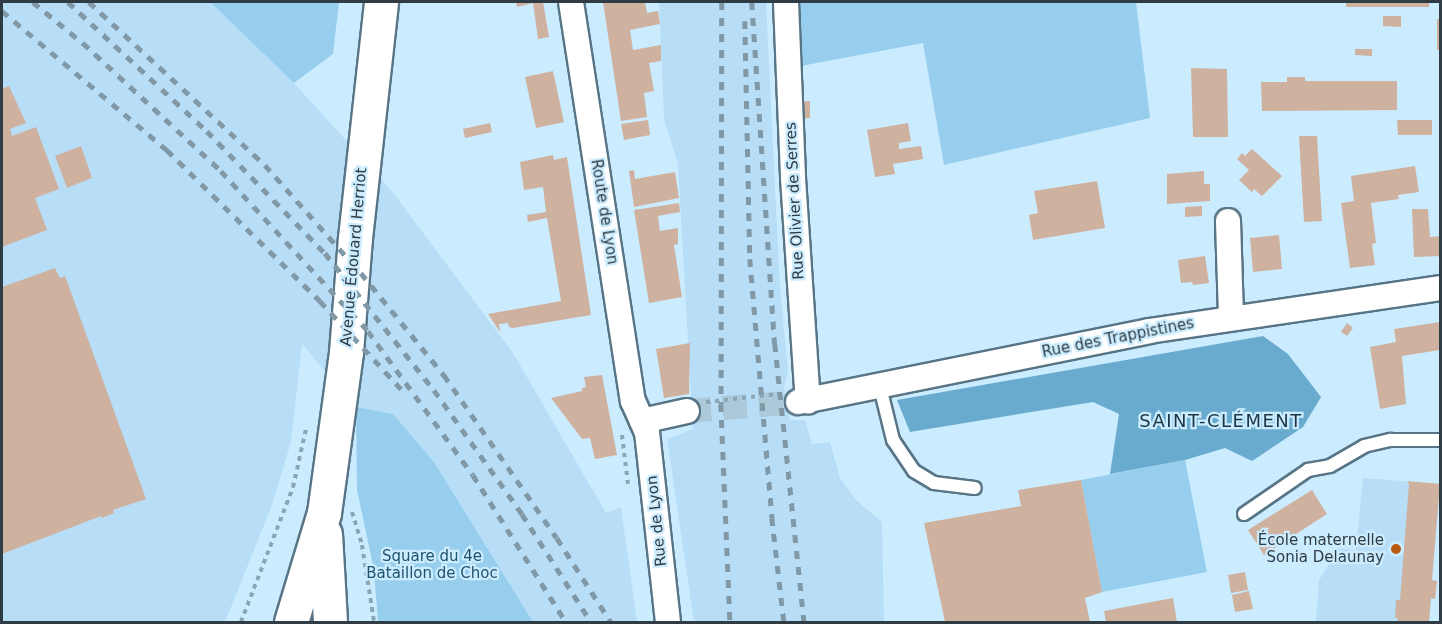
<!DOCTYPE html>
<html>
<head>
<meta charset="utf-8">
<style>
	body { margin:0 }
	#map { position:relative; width:1442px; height:624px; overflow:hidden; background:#cbecff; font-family:"DejaVu Sans",sans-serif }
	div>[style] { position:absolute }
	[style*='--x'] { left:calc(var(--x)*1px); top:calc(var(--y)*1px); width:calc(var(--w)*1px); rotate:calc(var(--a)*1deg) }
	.built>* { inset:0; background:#b7def6 }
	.green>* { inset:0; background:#98ceed }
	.forest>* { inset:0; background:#69abcf }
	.building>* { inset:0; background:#cfb1a0 }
	.street-tunnel>* { height:24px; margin-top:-12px; transform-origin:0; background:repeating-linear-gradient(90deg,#acc9d9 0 24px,transparent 0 36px) }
	.path>* { height:4px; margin-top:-2px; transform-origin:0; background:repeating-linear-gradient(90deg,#8ca5b3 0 4.5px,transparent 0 9px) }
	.roads { filter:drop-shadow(2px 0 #587586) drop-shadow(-2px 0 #587586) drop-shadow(0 2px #587586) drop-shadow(0 -2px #587586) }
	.lane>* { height:12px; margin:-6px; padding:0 6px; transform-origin:6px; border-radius:6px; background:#fff }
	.street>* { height:24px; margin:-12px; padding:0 12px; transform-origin:12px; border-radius:12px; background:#fff }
	.primary>* { height:33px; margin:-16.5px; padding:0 16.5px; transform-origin:16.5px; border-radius:16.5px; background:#fff }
	.rail>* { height:4.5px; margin-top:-2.25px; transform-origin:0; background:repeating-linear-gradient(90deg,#8198a6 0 8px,transparent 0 16px) }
	.dots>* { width:16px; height:16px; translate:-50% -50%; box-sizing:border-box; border:3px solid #cbecff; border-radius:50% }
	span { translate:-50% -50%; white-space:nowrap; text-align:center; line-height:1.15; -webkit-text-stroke:4.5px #cbecff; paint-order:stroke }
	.street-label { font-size:15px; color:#2f3c43 }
	.poi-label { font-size:15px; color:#2f3c43 }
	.right { translate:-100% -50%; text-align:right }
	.park-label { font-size:15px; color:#20546e }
	.quarter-label { font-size:18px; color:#1a3645; letter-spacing:1.5px }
	.frame { position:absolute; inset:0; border:3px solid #2f3c43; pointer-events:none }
</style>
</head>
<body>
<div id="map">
	<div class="built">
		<i style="clip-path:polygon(2px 2px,210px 2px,294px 83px,391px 190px,513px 353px,606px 513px,621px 507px,637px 622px,533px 622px,434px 462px,393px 414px,356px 407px,302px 344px,291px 442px,272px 505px,225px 622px,2px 622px)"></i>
		<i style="clip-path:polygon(659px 2px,766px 2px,780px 289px,788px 372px,784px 388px,790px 420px,805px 420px,812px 444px,830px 442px,840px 478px,856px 500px,882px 522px,884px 622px,694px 622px,667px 439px,693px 429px,678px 164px,664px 119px)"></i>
		<i style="clip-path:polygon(1363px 478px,1440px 484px,1432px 580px,1437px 581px,1435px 599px,1431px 599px,1429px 622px,1316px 622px,1319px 580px,1340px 548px,1356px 550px)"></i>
	</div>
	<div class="green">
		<i style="clip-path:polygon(210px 2px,339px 2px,333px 54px,294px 83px)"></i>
		<i style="clip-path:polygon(797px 2px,1136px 2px,1150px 118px,944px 165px,923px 43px,801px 66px)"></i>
		<i style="clip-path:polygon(356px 407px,393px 414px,434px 462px,533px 622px,378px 622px,374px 570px,357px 490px)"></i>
		<i style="clip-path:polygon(1185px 460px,1207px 572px,1102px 592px,1081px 480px)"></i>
	</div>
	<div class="forest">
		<i style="clip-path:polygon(1263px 336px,1288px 354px,1321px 397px,1303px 427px,1252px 461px,1225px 448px,1185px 460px,1110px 474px,1119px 414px,1093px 402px,910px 432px,897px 400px)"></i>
	</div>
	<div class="building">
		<i style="clip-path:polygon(516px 2px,543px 2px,549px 37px,538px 39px,533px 3px,517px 7px)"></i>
		<i style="clip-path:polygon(603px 2px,645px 2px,647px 13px,658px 11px,660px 24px,630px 30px,633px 50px,661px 45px,661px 61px,649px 63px,654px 91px,644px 93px,647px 117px,621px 121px)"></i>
		<i style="clip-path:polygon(1346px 2px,1429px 2px,1429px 7px,1346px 7px)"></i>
		<i style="clip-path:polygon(1383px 16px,1401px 16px,1401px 27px,1383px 26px)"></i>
		<i style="clip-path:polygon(1437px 19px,1440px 19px,1440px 50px,1437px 50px)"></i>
		<i style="clip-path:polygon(1355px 49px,1372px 49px,1372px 56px,1355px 55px)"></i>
		<i style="clip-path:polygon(1191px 68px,1227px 69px,1228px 137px,1193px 137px)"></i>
		<i style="clip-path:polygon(553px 71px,564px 122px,536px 128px,525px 77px)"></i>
		<i style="clip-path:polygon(1287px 77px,1305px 77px,1305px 81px,1397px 81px,1397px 110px,1262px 111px,1261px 82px,1287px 82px)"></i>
		<i style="clip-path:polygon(9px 86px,26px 123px,10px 129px,12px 136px,36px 127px,59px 189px,35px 198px,47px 230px,2px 247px,2px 89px)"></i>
		<i style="clip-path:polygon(810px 101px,810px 118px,798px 119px,797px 102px)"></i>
		<i style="clip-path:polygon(648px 120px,650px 135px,624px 140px,621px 124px)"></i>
		<i style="clip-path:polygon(1397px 120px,1432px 120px,1432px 135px,1398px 135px)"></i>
		<i style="clip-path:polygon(490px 123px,492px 132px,465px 138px,463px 129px)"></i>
		<i style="clip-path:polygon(908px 123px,911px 141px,899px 143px,899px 149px,921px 146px,923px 159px,893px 164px,895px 174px,875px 177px,867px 130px)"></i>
		<i style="clip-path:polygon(1299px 136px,1317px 136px,1322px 221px,1304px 222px)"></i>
		<i style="clip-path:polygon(81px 146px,92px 178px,67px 188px,55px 156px)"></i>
		<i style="clip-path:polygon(1252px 149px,1282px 176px,1262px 196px,1254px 189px,1252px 192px,1239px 180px,1249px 170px,1237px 159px,1242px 153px,1245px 156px)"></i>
		<i style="clip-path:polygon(553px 155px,554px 160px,567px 157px,591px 315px,513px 328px,509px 327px,508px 323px,499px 324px,500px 332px,488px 314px,561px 301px,547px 218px,528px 222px,527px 215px,546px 212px,543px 187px,524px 190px,520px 162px)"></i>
		<i style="clip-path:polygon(1415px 166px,1419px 192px,1398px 195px,1399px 199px,1371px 203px,1376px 243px,1372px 244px,1375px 265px,1350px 268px,1341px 203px,1354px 201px,1351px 176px)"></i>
		<i style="clip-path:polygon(634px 170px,635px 179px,675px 172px,679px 198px,634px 207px,629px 171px)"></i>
		<i style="clip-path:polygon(1204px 171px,1204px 184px,1210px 184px,1210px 201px,1167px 204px,1167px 174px)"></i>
		<i style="clip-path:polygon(1097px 181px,1105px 228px,1033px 240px,1029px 215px,1038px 213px,1034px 191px)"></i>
		<i style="clip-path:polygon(679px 203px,680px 212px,658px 216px,660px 231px,678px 228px,678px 244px,674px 245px,682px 297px,649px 303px,634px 210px)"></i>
		<i style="clip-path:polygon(1202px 206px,1202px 216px,1185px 217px,1185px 207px)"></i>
		<i style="clip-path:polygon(1412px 209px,1428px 209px,1430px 237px,1440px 236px,1440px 256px,1414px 257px)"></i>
		<i style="clip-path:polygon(1279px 235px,1282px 269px,1253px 272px,1250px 238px)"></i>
		<i style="clip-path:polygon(1205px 256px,1209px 283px,1193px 285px,1192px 282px,1181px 283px,1178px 260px)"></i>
		<i style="clip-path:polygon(55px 268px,60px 278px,65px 276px,146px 499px,113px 510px,114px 513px,102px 518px,101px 516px,2px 554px,2px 287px)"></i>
		<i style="clip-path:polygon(1440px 322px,1440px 350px,1402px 356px,1406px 404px,1380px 409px,1370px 347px,1396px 342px,1394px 329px)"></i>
		<i style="clip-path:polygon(1347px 323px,1353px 328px,1347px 336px,1341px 332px)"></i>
		<i style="clip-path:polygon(690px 343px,689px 394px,664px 398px,656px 349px)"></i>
		<i style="clip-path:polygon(602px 375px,617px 455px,595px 459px,590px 438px,582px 439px,551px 398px,582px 391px,582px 388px,586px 387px,584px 377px)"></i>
		<i style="clip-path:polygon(1081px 480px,1102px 592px,1085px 598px,1090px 622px,945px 622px,924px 523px,1021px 506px,1018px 490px)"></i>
		<i style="clip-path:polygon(1407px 481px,1440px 484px,1432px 580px,1437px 581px,1435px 599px,1431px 598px,1429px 622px,1397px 622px,1398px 618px,1395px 618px,1396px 600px,1400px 600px,1409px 484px)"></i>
		<i style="clip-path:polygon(1312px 490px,1327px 514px,1264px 555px,1248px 530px)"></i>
		<i style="clip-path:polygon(1245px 572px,1248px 590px,1231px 593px,1228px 575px)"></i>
		<i style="clip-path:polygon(1249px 591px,1253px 609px,1235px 612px,1232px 595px)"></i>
		<i style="clip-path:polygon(1173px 598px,1177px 622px,1106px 622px,1104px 611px)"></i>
	</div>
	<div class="street-tunnel">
		<i style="--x:687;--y:411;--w:111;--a:-4.6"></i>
	</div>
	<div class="path">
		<i style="--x:706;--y:402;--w:73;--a:-6.3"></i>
		<i style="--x:622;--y:435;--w:49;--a:83"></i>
		<i style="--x:352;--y:512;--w:34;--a:73"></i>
		<i style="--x:362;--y:545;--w:78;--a:81.1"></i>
		<i style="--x:241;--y:622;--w:145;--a:-68.9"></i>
		<i style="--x:293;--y:487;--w:59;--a:-77.4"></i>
	</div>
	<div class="roads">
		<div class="lane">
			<i style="--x:880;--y:387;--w:55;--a:76.2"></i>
			<i style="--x:893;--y:440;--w:37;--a:56"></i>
			<i style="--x:914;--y:471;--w:23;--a:31"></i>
			<i style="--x:934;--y:483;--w:41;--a:7"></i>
			<i style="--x:1244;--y:514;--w:78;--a:-34.5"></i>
			<i style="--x:1308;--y:470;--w:22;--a:-10"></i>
			<i style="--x:1330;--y:466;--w:39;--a:-30"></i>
			<i style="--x:1364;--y:446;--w:28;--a:-13"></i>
			<i style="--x:1391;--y:440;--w:49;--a:0"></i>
		</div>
		<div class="street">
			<i style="--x:571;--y:2;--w:404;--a:81.2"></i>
			<i style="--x:633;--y:401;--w:34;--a:66"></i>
			<i style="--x:647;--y:432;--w:191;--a:83.7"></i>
			<i style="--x:786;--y:2;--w:176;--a:87.7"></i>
			<i style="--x:793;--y:178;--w:224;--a:86.2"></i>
			<i style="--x:1228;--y:221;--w:96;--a:88.2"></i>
			<i style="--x:798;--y:402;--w:358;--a:-11.4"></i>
			<i style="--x:1149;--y:331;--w:294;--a:-8.4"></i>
			<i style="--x:642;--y:421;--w:46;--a:-12.5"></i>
		</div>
		<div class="primary">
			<i style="--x:325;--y:534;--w:88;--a:86.7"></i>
			<i style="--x:291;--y:622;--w:114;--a:-73.2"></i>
			<i style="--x:324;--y:513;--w:162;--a:-82.2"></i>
			<i style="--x:346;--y:352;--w:114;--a:-85.5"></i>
			<i style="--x:355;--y:238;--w:237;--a:-83.7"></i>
		</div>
	</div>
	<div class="rail">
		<i style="--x:33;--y:2;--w:65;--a:39.4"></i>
		<i style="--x:83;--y:43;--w:188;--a:42.8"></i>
		<i style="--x:221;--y:171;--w:217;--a:47.4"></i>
		<i style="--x:368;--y:331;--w:178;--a:53.9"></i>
		<i style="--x:473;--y:475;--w:174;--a:57.7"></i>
		<i style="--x:68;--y:2;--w:190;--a:42.9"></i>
		<i style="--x:207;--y:131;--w:170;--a:46"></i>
		<i style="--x:325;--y:253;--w:175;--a:51.5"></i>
		<i style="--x:434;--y:390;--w:152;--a:54.6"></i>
		<i style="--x:522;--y:514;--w:128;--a:57.4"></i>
		<i style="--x:89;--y:2;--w:240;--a:42.8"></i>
		<i style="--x:265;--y:165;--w:144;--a:48.4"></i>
		<i style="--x:361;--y:273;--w:132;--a:50.9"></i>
		<i style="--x:444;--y:375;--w:198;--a:55.3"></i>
		<i style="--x:557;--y:538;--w:100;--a:57.3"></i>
		<i style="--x:722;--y:2;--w:402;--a:90.1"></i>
		<i style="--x:721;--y:404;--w:218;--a:87.6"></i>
		<i style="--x:752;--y:2;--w:343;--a:86.2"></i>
		<i style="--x:775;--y:344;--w:280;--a:84"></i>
		<i style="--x:2;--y:11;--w:216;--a:40.1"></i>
		<i style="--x:167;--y:150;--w:215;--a:44.6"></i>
		<i style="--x:320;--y:301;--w:122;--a:47.3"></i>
		<i style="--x:745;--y:21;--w:238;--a:88.8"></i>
		<i style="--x:750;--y:259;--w:260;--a:85.1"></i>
		<i style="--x:772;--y:518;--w:105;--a:83.4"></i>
	</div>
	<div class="dots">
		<i style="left:1396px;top:549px;background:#ba5b12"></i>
	</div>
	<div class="street-label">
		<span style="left:795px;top:201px;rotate:-93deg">Rue Olivier de Serres</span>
		<span style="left:604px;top:212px;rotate:81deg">Route de Lyon</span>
		<span style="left:354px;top:257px;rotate:-85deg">Avenue Édouard Herriot</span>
		<span style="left:1118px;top:338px;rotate:-11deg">Rue des Trappistines</span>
		<span style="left:657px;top:521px;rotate:-96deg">Rue de Lyon</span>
	</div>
	<div class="poi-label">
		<span class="right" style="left:1384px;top:549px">École maternelle<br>Sonia Delaunay</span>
	</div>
	<div class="park-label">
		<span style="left:432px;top:565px">Square du 4e<br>Bataillon de Choc</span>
	</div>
	<div class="quarter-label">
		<span style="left:1221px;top:421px">SAINT-CLÉMENT</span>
	</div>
	<div class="frame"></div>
</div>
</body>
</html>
